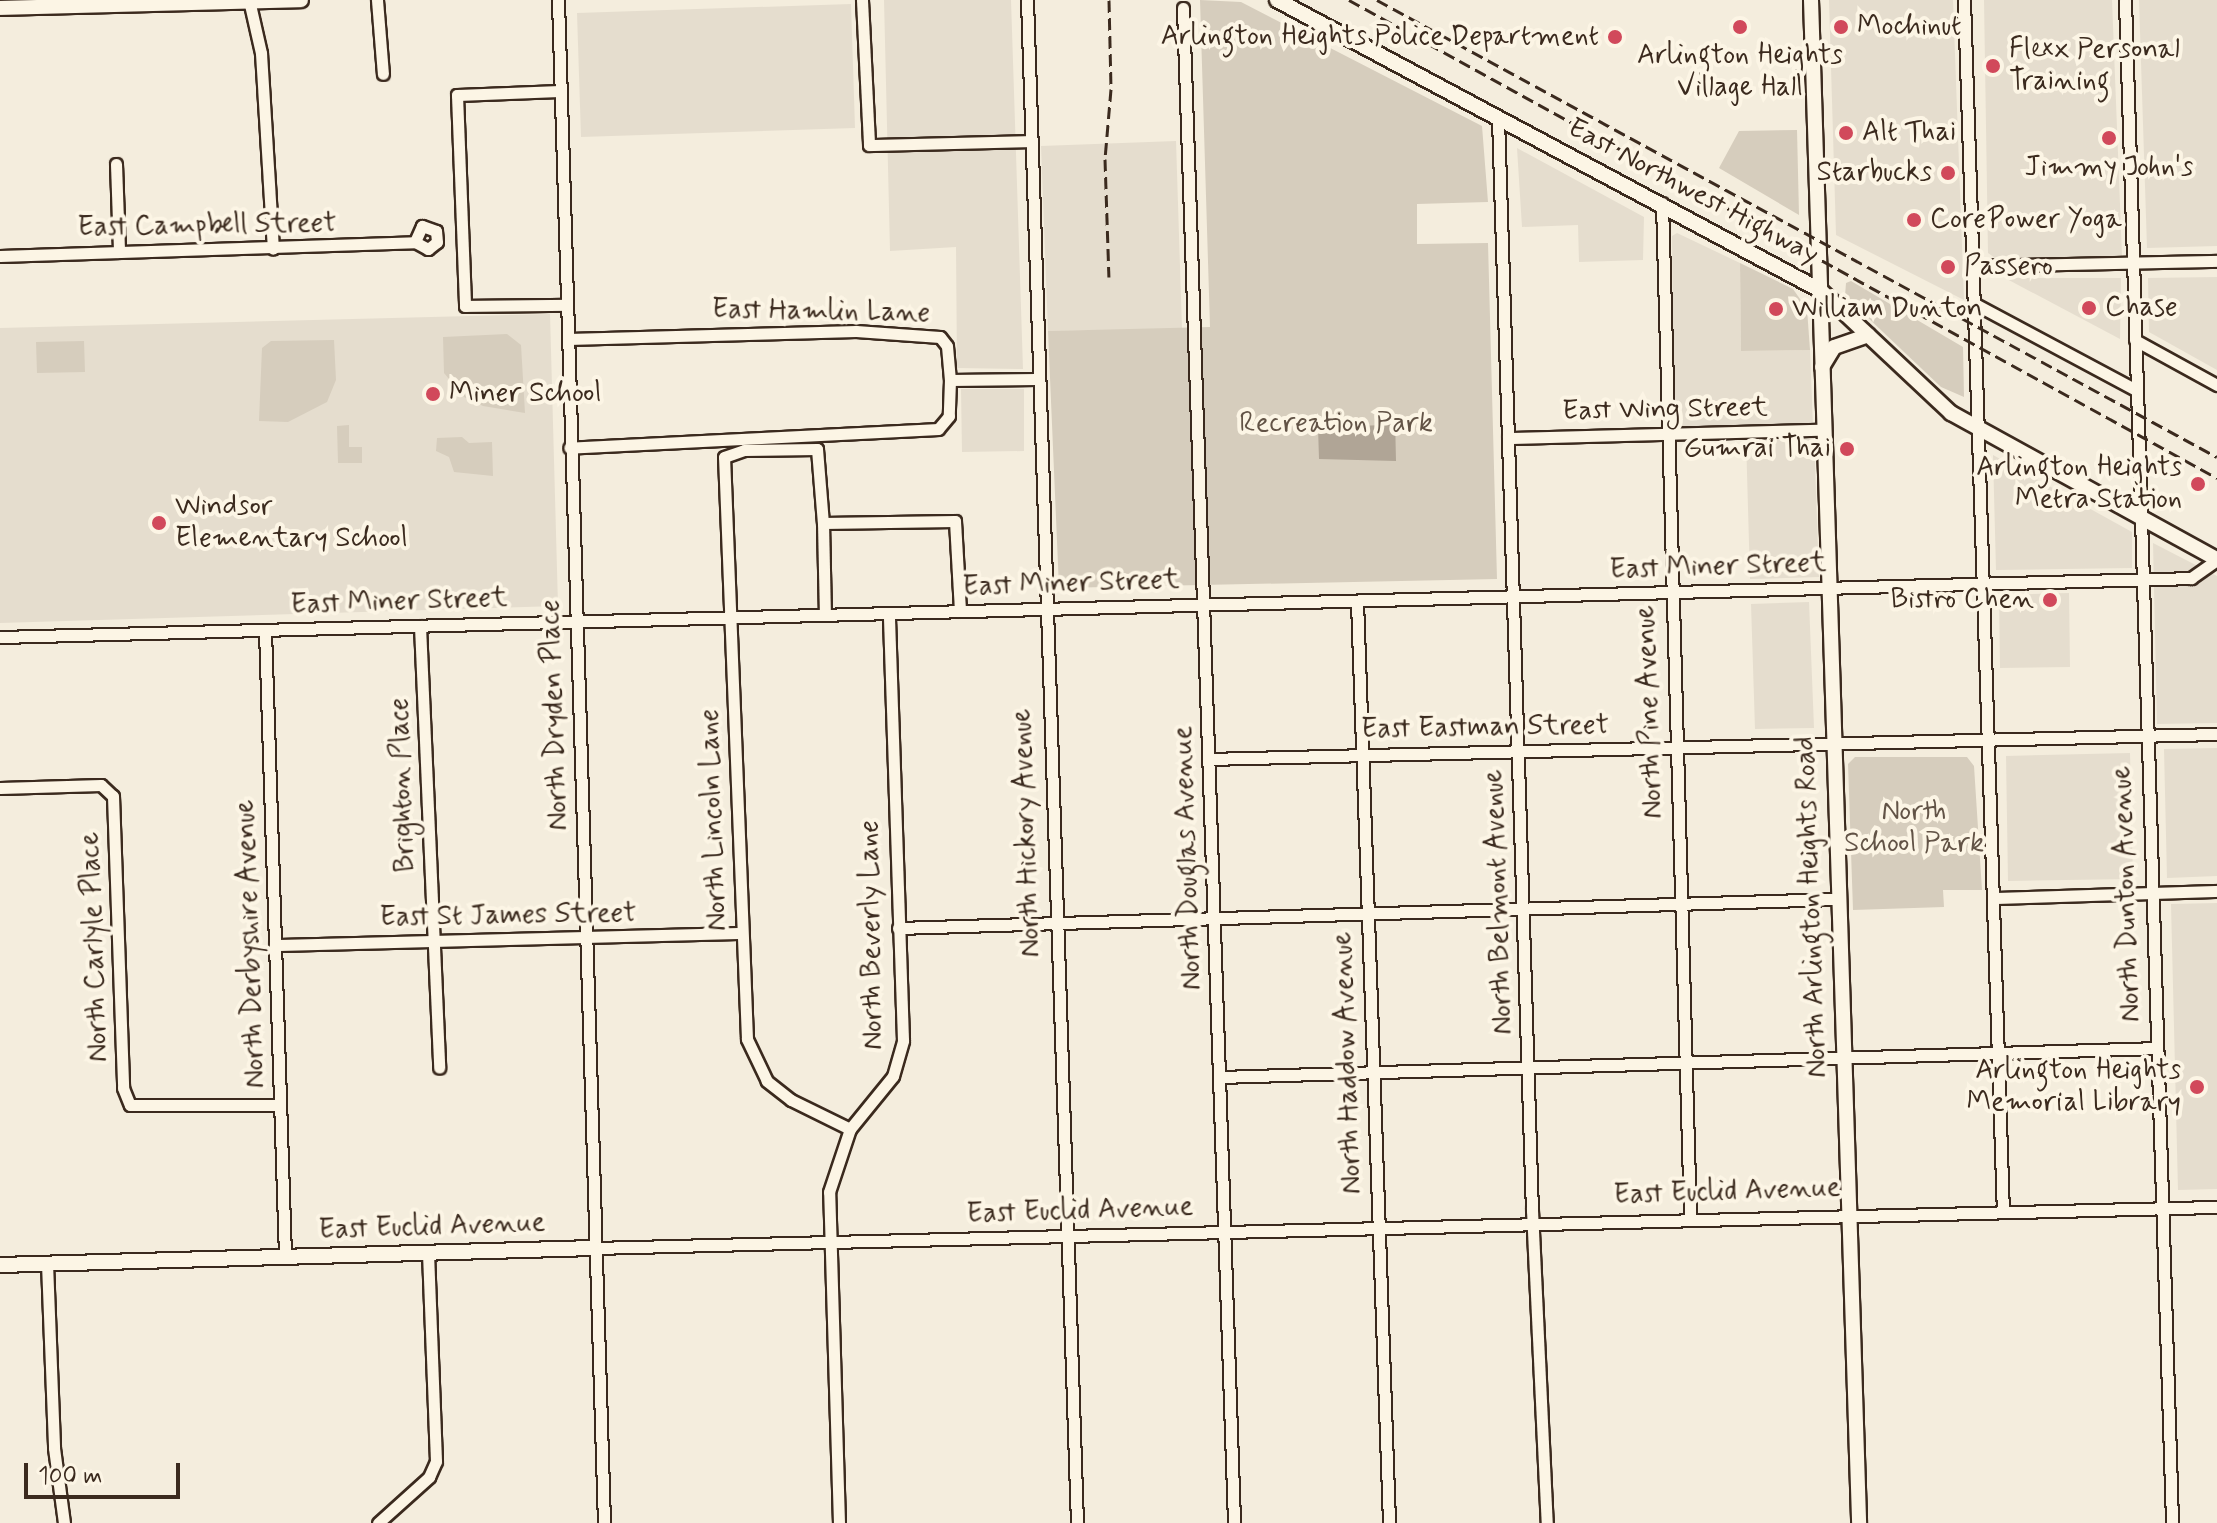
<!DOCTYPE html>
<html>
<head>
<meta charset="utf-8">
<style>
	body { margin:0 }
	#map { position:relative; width:2217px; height:1523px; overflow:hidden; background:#f4eddd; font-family:Mynerve,sans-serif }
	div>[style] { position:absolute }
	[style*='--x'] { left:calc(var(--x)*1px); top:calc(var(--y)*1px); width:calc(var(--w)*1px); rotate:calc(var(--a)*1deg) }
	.built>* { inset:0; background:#e5ddce }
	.green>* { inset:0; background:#d6cdbd }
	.water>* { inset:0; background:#b0a596 }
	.roads { filter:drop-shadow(2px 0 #3b2a1e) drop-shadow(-2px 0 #3b2a1e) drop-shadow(0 2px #3b2a1e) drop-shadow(0 -2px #3b2a1e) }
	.minor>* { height:11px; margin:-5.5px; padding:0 5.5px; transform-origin:5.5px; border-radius:5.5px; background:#fcf5e5 }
	.major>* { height:14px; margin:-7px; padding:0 7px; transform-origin:7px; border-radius:7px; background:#fcf5e5 }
	.rail>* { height:3px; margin-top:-1.5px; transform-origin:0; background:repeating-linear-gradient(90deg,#3b2a1e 0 12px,transparent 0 18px) }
	.dots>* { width:22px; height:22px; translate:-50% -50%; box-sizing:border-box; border:4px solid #fcf5e5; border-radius:50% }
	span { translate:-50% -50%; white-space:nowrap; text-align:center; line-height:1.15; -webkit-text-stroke:8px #fcf5e5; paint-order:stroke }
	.poi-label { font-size:28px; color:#3b2a1e }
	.left { translate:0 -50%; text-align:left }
	.right { translate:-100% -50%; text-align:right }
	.street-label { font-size:28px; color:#3b2a1e }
	.park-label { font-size:28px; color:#625346 }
	.scale { position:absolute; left:24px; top:1463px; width:156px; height:36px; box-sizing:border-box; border:4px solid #3b2a1e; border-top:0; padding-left:10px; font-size:24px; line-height:28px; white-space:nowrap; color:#3b2a1e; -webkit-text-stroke:6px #fcf5e5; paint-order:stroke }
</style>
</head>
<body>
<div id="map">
	<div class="built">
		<i style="clip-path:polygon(884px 0,1011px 0,1023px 369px,957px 368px,956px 247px,890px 251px)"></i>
		<i style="clip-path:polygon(1829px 0,1953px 0,1964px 300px,1836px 235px)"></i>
		<i style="clip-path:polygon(1984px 0,2112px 0,2122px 256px,1998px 260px,1988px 253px)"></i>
		<i style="clip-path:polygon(2139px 0,2217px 0,2217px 246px,2147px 248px)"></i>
		<i style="clip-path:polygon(851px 4px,855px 128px,581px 137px,577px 13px)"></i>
		<i style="clip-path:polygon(1176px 141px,1182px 329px,1048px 331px,1041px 146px)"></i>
		<i style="clip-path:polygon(1517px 148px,1644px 217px,1643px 260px,1579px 262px,1578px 225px,1522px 227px)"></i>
		<i style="clip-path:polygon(1677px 233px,1740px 263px,1741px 351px,1810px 350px,1813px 426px,1674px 428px,1672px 236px)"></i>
		<i style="clip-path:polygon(2217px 277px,2217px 370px,2149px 332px,2148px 278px)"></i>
		<i style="clip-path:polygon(2005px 278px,2121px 278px,2120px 339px)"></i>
		<i style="clip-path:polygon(550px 314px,558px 606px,0 623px,0 328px)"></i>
		<i style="clip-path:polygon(961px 389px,1024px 389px,1024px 451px,962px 452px)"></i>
		<i style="clip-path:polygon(1814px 436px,1819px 577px,1750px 579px,1746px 437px)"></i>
		<i style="clip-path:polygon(1993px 455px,2132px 532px,2132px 568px,1996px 570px)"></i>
		<i style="clip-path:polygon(2153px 543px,2217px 576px,2217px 723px,2157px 724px)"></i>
		<i style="clip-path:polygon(2069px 593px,2070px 667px,2000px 668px,1999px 595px)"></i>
		<i style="clip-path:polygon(1809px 602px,1814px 728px,1755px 729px,1751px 604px)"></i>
		<i style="clip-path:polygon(2217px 748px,2217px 876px,2167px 878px,2164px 749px)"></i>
		<i style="clip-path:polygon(2130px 753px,2133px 879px,2008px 881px,2006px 756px)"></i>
		<i style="clip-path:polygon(2217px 903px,2217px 1189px,2178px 1190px,2171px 904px)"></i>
	</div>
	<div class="green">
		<i style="clip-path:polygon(1200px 0,1241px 2px,1482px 126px,1488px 202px,1417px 204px,1417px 244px,1488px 243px,1497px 579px,1059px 588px,1048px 331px,1210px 327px)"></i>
		<i style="clip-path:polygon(1797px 130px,1799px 215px,1719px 168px,1739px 131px)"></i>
		<i style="clip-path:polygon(1740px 263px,1793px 289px,1807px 309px,1810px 350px,1741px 351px)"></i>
		<i style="clip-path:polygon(1851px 281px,1963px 347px,1964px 397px,1941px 387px,1845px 296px,1846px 283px)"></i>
		<i style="clip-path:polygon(507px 334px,521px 345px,525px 413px,483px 406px,464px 397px,444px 373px,443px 337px)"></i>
		<i style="clip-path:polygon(334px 340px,336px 380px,327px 402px,288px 422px,259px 421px,262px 348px,271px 341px)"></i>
		<i style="clip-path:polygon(84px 341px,85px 372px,37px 373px,36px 342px)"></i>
		<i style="clip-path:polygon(349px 425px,349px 447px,362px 447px,362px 463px,338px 463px,337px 426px)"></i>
		<i style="clip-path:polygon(462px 437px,469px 443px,492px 442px,493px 476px,454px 472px,449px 457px,436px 451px,437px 438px)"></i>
		<i style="clip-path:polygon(1855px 757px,1967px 757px,1974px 766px,1982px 890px,1943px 890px,1944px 907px,1853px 910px,1848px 764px)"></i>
	</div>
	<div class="water">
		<i style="clip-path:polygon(1388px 418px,1395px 418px,1396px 461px,1319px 459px,1318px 427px,1388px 425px)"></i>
	</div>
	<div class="roads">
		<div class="minor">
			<i style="--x:249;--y:0;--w:54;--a:77.2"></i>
			<i style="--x:261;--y:53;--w:196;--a:86.5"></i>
			<i style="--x:377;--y:0;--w:74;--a:85.4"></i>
			<i style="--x:558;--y:0;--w:1524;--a:88.27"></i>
			<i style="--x:862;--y:0;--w:145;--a:87.2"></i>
			<i style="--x:869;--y:145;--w:159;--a:-1.4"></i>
			<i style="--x:1027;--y:0;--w:1524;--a:88.12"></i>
			<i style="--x:1964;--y:0;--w:1212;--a:88.16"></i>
			<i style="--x:2125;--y:0;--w:1524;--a:88.23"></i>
			<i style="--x:1183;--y:8;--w:1516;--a:88.07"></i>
			<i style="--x:560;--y:91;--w:103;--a:177.8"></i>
			<i style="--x:457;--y:95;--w:211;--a:87.8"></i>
			<i style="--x:465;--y:306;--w:102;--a:-0.6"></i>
			<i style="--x:1498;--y:118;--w:1093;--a:88.22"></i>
			<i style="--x:1532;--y:1210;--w:313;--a:87.3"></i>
			<i style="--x:116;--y:164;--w:88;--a:88"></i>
			<i style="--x:1662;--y:203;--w:1016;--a:88.42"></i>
			<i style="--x:0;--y:256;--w:415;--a:-1.9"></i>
			<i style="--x:415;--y:242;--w:15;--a:28"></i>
			<i style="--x:428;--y:249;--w:11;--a:-38"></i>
			<i style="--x:437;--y:242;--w:11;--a:-95"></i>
			<i style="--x:436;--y:231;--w:15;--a:-160"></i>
			<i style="--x:422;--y:226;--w:17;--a:114"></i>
			<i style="--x:1975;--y:266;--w:242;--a:-1.2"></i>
			<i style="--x:1977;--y:305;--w:180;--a:28.1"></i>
			<i style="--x:568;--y:339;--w:288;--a:-1.6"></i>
			<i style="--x:856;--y:331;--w:84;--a:4.1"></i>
			<i style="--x:940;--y:337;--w:11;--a:52"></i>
			<i style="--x:947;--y:346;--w:34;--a:85"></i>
			<i style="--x:950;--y:380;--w:36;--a:92"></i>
			<i style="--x:949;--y:416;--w:17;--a:130"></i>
			<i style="--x:938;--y:429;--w:369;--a:177.1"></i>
			<i style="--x:2135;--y:340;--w:94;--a:28.8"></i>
			<i style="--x:950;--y:380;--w:86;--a:-0.7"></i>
			<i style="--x:1508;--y:438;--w:315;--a:-1.5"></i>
			<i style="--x:823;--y:522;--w:93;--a:88.8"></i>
			<i style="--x:1357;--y:601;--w:923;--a:88.01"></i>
			<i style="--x:420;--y:626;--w:442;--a:87.5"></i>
			<i style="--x:265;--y:630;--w:627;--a:88.17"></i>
			<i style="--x:0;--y:637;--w:2192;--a:-1.54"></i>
			<i style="--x:2191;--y:578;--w:32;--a:-35"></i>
			<i style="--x:1208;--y:759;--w:1009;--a:-1.42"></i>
			<i style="--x:0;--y:788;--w:101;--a:-1.7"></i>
			<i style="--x:101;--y:785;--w:16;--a:43"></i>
			<i style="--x:113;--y:796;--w:292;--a:88"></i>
			<i style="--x:123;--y:1088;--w:18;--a:68"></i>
			<i style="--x:130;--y:1105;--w:149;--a:0"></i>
			<i style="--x:1994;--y:898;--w:223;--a:-1.8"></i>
			<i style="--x:898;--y:928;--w:939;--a:-1.77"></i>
			<i style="--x:275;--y:945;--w:467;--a:-1.5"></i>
			<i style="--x:1220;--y:1077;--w:936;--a:-1.77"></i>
			<i style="--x:850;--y:1129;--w:66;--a:-153.8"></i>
			<i style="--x:791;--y:1100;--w:31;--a:-142"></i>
			<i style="--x:767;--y:1081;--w:47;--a:-115.5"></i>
			<i style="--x:747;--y:1039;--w:582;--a:-92.26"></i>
			<i style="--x:724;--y:457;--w:21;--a:-19"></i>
			<i style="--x:744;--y:450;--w:73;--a:-0.8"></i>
			<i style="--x:817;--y:449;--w:74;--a:85.4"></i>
			<i style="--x:823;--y:523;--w:132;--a:-0.9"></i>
			<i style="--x:955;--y:521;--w:90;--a:86.8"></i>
			<i style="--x:594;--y:1248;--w:1624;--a:-1.45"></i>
			<i style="--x:47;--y:1263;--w:185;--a:87.8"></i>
			<i style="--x:54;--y:1448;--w:76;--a:82.4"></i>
			<i style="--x:378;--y:1523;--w:69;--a:-42"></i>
			<i style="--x:429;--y:1477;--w:17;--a:-66"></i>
			<i style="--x:436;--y:1461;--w:208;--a:-92.2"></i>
			<i style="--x:839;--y:1523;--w:331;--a:-91.7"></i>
			<i style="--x:829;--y:1192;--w:66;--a:-71.6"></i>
			<i style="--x:850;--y:1129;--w:68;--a:-50.9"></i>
			<i style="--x:893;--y:1076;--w:37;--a:-74"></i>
			<i style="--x:903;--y:1040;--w:427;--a:-91.9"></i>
		</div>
		<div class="major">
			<i style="--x:1277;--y:0;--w:616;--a:28.11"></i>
			<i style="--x:1820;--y:290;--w:180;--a:43.2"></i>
			<i style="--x:1951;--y:413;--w:303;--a:28.8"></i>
			<i style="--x:1811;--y:0;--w:1524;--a:88.19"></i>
			<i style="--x:0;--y:8;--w:301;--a:-1.5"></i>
			<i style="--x:1822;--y:367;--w:23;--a:-59"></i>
			<i style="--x:1834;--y:347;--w:36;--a:-19"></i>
			<i style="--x:0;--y:1265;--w:594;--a:-1.64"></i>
		</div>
	</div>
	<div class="rail">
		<i style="--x:1109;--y:0;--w:89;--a:88.7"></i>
		<i style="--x:1111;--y:89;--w:70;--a:94.9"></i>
		<i style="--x:1105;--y:159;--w:118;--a:88.1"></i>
		<i style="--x:1349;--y:0;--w:991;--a:28.84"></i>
		<i style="--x:1377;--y:0;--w:956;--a:28.55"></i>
	</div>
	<div class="dots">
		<i style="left:1740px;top:27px;background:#d1495b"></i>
		<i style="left:1841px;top:27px;background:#d1495b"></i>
		<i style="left:1615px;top:37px;background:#d1495b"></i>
		<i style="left:1993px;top:66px;background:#d1495b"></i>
		<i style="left:1846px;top:133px;background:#d1495b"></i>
		<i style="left:2109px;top:138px;background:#d1495b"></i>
		<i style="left:1948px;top:173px;background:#d1495b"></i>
		<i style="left:1914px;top:220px;background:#d1495b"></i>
		<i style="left:1948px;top:267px;background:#d1495b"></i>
		<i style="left:2089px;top:308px;background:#d1495b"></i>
		<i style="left:1776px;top:309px;background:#d1495b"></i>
		<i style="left:433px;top:394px;background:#d1495b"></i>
		<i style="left:1847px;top:449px;background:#d1495b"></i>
		<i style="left:2198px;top:484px;background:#d1495b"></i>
		<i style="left:159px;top:523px;background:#d1495b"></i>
		<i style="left:2050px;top:600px;background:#d1495b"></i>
		<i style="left:2197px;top:1087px;background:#d1495b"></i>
	</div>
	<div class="poi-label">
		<span class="left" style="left:1857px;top:27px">Mochinut</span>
		<span class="right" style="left:1599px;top:37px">Arlington Heights Police Department</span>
		<span class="left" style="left:2009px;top:66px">Flexx Personal<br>Training</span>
		<span style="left:1740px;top:72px">Arlington Heights<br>Village Hall</span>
		<span class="left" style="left:1862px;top:133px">Alt Thai</span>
		<span style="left:2109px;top:168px">Jimmy John's</span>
		<span class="right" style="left:1932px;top:173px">Starbucks</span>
		<span class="left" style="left:1930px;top:220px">CorePower Yoga</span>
		<span class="left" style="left:1964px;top:267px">Passero</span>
		<span class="left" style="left:2105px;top:308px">Chase</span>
		<span class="left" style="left:1792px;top:309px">William Dunton</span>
		<span class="left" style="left:449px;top:394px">Miner School</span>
		<span class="right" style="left:1831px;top:449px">Gumrai Thai</span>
		<span class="right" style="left:2182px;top:484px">Arlington Heights<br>Metra Station</span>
		<span class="left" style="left:175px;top:523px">Windsor<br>Elementary School</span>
		<span class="right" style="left:2034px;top:600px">Bistro Chen</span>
		<span class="right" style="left:2181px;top:1087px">Arlington Heights<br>Memorial Library</span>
	</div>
	<div class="street-label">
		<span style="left:1693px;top:192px;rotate:28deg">East Northwest Highway</span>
		<span style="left:207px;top:226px;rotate:-1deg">East Campbell Street</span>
		<span style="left:821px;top:312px;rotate:1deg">East Hamlin Lane</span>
		<span style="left:1665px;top:410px;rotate:-1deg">East Wing Street</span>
		<span style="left:1718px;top:567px;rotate:-2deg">East Miner Street</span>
		<span style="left:1071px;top:584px;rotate:-2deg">East Miner Street</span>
		<span style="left:399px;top:602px;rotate:-2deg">East Miner Street</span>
		<span style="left:1650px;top:712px;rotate:-92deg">North Pine Avenue</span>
		<span style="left:555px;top:715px;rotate:-92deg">North Dryden Place</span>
		<span style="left:1485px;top:728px;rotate:-1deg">East Eastman Street</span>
		<span style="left:403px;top:785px;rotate:-92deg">Brighton Place</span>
		<span style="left:714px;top:820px;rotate:-92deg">North Lincoln Lane</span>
		<span style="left:1027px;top:833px;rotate:-92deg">North Hickory Avenue</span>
		<span style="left:1188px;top:858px;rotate:-92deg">North Douglas Avenue</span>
		<span style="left:2127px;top:894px;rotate:-92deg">North Dunton Avenue</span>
		<span style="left:1499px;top:902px;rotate:-92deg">North Belmont Avenue</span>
		<span style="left:1812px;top:907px;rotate:-92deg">North Arlington Heights Road</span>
		<span style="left:508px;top:916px;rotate:-1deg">East St James Street</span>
		<span style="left:872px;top:935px;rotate:-91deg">North Beverly Lane</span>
		<span style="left:251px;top:944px;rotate:-92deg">North Derbyshire Avenue</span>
		<span style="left:95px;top:947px;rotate:-92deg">North Carlyle Place</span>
		<span style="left:1348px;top:1063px;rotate:-92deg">North Haddow Avenue</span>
		<span style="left:1727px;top:1192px;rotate:-2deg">East Euclid Avenue</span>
		<span style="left:1080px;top:1211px;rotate:-2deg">East Euclid Avenue</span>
		<span style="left:432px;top:1227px;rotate:-2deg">East Euclid Avenue</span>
	</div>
	<div class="park-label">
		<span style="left:1336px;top:424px">Recreation Park</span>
		<span style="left:1914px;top:828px">North<br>School Park</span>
	</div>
	<div class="scale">100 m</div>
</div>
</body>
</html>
